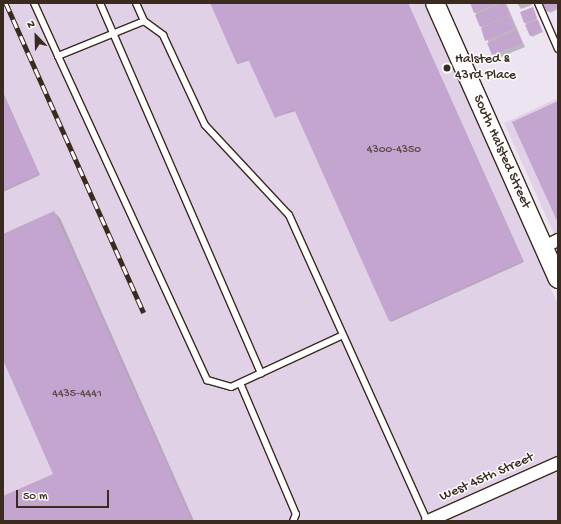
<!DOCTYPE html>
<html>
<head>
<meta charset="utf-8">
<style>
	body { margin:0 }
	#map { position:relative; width:561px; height:524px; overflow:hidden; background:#ede4f1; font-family:"Gochi Hand",sans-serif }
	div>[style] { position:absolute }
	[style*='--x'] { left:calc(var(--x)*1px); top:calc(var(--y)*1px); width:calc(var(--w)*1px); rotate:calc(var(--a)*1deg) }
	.built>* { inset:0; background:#e1d1e7 }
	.shadow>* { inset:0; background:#0003 }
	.building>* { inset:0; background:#c4a5d0 }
	.roads { filter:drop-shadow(1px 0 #3b2a1e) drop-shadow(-1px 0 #3b2a1e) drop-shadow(0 1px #3b2a1e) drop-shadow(0 -1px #3b2a1e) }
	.service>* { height:6px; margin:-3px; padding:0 3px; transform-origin:3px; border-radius:3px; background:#fff }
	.minor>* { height:12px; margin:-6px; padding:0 6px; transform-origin:6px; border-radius:6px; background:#fff }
	.secondary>* { height:18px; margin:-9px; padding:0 9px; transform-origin:9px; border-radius:9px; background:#fff }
	.rail>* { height:4.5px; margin-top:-2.25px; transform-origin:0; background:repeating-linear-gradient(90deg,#fff 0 9px,#3b2a1e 0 18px); box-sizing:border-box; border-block:1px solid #3b2a1e }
	.dots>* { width:11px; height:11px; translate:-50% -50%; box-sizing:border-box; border:2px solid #fff; border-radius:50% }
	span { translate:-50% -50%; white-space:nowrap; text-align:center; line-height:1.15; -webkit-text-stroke:3px #fff; paint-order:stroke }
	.number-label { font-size:12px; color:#5d494a }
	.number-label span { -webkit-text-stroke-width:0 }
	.poi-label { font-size:14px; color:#3b2a1e }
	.left { translate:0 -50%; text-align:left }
	.street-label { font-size:14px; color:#3b2a1e }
	.frame { position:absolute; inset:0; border:4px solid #3b2a1e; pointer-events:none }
	.north { position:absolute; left:16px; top:16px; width:40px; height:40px; -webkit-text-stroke:3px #fff; paint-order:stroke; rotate:337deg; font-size:11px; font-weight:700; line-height:16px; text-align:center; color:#3b2a1e }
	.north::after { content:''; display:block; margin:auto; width:14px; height:18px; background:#3b2a1e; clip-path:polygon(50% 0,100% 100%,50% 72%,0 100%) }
	.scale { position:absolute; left:16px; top:490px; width:93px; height:18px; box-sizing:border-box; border:2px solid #3b2a1e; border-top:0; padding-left:5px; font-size:12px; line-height:14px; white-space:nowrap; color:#3b2a1e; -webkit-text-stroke:3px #fff; paint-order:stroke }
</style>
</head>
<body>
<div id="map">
	<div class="built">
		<i style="clip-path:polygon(3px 3px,426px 3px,558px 305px,558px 521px,3px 521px)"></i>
		<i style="clip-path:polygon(558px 98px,558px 234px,555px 236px,504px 123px)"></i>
	</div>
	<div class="shadow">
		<i style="clip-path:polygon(211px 3px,408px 3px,524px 262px,391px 322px,296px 111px,276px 117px,250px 60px,238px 64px)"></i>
		<i style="clip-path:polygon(471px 3px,506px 3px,525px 47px,496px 59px)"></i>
		<i style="clip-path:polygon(517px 3px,531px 3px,532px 5px,521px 9px)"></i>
		<i style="clip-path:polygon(544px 3px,558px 3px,558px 9px,550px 13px)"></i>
		<i style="clip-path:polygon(532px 8px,543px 32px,532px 37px,525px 22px)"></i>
		<i style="clip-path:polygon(3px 92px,40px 175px,3px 192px)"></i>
		<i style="clip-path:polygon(54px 212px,60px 218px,194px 521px,3px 521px,3px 497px,55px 474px,3px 358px,3px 235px)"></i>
	</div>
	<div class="building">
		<i style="clip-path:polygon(210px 3px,408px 3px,523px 261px,389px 321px,294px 109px,275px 118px,248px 59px,237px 64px)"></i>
		<i style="clip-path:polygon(470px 3px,498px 3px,474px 13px)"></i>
		<i style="clip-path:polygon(503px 3px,510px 15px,480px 27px,475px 15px)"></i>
		<i style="clip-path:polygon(543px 3px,556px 3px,558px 7px,547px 12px)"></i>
		<i style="clip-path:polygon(533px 7px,537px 18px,524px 23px,520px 12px)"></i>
		<i style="clip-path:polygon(510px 16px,515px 28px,485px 41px,481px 28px)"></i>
		<i style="clip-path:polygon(538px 20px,542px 31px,530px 36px,525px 25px)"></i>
		<i style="clip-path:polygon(516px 30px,522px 43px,492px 55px,487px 43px)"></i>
		<i style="clip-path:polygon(3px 93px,39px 174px,3px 190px)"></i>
		<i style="clip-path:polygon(558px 101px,558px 223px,512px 122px)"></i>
		<i style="clip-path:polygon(54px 211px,152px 430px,192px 521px,3px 521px,3px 496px,53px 474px,3px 360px,3px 234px)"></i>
	</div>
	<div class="roads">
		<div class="service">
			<i style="--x:34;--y:3;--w:58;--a:65.6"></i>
			<i style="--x:58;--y:56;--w:93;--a:-22.1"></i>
			<i style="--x:100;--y:3;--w:404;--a:66.5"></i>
			<i style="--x:136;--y:3;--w:20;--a:66"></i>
			<i style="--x:144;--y:21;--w:24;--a:36"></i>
			<i style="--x:163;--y:35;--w:99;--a:65"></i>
			<i style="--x:205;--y:125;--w:123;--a:47"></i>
			<i style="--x:289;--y:215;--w:336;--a:65.7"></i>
			<i style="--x:538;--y:3;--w:50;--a:66.5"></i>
			<i style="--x:58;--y:56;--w:357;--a:65.3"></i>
			<i style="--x:207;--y:380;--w:25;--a:16"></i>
			<i style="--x:231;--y:387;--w:123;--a:-24.9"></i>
			<i style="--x:240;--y:383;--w:142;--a:66.9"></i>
			<i style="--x:296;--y:514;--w:8;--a:113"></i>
		</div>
		<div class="minor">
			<i style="--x:544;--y:247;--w:16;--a:-27"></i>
			<i style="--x:428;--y:521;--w:142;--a:-24"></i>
		</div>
		<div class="secondary">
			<i style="--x:435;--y:3;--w:302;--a:66"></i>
		</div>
	</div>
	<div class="rail">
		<i style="--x:6;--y:3;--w:339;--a:66"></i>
	</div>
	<div class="dots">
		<i style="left:447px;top:68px;background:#3b2a1e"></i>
	</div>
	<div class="number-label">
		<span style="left:394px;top:151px">4300-4350</span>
		<span style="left:77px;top:395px">4435-4441</span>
	</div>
	<div class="poi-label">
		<span class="left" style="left:455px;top:68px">Halsted &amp;<br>43rd Place</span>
	</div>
	<div class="street-label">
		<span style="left:501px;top:152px;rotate:66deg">South Halsted Street</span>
		<span style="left:487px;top:478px;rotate:-24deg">West 45th Street</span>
	</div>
	<div class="frame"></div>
	<div class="north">N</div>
	<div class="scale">50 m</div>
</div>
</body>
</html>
